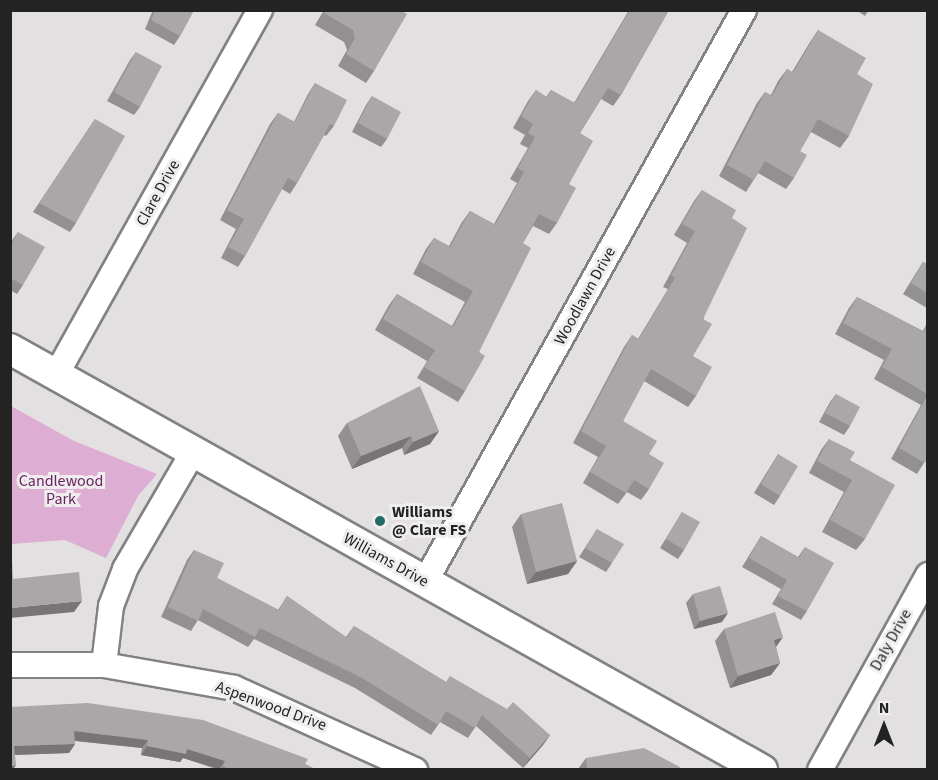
<!DOCTYPE html>
<html>
<head>
<meta charset="utf-8">
<style>
	body { margin:0 }
	#map { position:relative; width:938px; height:780px; overflow:hidden; background:#e3e0e2; font-family:"Source Sans 3",sans-serif }
	div>[style] { position:absolute }
	[style*='--x'] { left:calc(var(--x)*1px); top:calc(var(--y)*1px); width:calc(var(--w)*1px); rotate:calc(var(--a)*1deg) }
	.green>* { inset:0; background:#ddadd3 }
	.roads { filter:drop-shadow(2px 0 #838182) drop-shadow(-2px 0 #838182) drop-shadow(0 2px #838182) drop-shadow(0 -2px #838182) }
	.minor>* { height:24px; margin:-12px; padding:0 12px; transform-origin:12px; border-radius:12px; background:#fff }
	.tertiary>* { height:30px; margin:-15px; padding:0 15px; transform-origin:15px; border-radius:15px; background:#fff }
	.wall>* { inset:0; background:#929091 }
	.shaded-wall>* { inset:0; background:#777576 }
	.building>* { inset:0; background:#aaa7a9 }
	.dots>* { width:16px; height:16px; translate:-50% -50%; box-sizing:border-box; border:3px solid #f0edef; border-radius:50% }
	span { translate:-50% -50%; white-space:nowrap; text-align:center; line-height:1.15; -webkit-text-stroke:6px #f0edef; paint-order:stroke }
	.street-label { font-size:16px; color:#242324 }
	.park-label { font-size:16px; color:#6a2560 }
	.poi-label { font-size:16px; color:#242324; font-weight:700 }
	.left { translate:0 -50%; text-align:left }
	.frame { position:absolute; inset:0; border:12px solid #242324; pointer-events:none }
	.north { position:absolute; left:854px; top:696px; width:60px; height:60px; -webkit-text-stroke:4px #f0edef; paint-order:stroke; rotate:0deg; font-size:16px; font-weight:700; line-height:24px; text-align:center; color:#242324 }
	.north::after { content:''; display:block; margin:auto; width:21px; height:27px; background:#242324; clip-path:polygon(50% 0,100% 100%,50% 72%,0 100%) }
</style>
</head>
<body>
<div id="map">
	<div class="green">
		<i style="clip-path:polygon(11px 406px,74px 441px,157px 474px,138px 496px,106px 558px,65px 540px,11px 544px)"></i>
	</div>
	<div class="roads">
		<div class="minor">
			<i style="--x:56;--y:375;--w:418;--a:-60.8"></i>
			<i style="--x:425;--y:582;--w:655;--a:-60.85"></i>
			<i style="--x:10;--y:665;--w:94;--a:0"></i>
			<i style="--x:104;--y:665;--w:132;--a:10"></i>
			<i style="--x:234;--y:688;--w:199;--a:24.4"></i>
			<i style="--x:104;--y:665;--w:59;--a:-83.2"></i>
			<i style="--x:111;--y:606;--w:40;--a:-69"></i>
			<i style="--x:125;--y:569;--w:135;--a:-59.8"></i>
			<i style="--x:820;--y:770;--w:223;--a:-61"></i>
		</div>
		<div class="tertiary">
			<i style="--x:10;--y:349;--w:862;--a:29.24"></i>
		</div>
	</div>
	<div class="wall">
		<i style="clip-path:polygon(153px 10px,194px 10px,180px 36px,174px 45px,145px 29px)"></i>
		<i style="clip-path:polygon(324px 10px,400px 10px,374px 71px,366px 83px,338px 66px,347px 50px,344px 42px,315px 25px)"></i>
		<i style="clip-path:polygon(629px 10px,669px 10px,621px 95px,613px 106px,601px 99px,580px 133px,569px 184px,557px 223px,549px 234px,533px 226px,523px 243px,479px 352px,465px 391px,458px 402px,417px 378px,427px 361px,375px 330px,389px 305px,397px 294px,452px 326px,465px 302px,413px 274px,426px 249px,434px 238px,449px 246px,462px 222px,470px 211px,494px 224px,517px 183px,510px 179px,528px 148px,520px 144px,525px 135px,513px 128px,528px 101px,536px 90px,546px 97px,551px 90px,574px 103px)"></i>
		<i style="clip-path:polygon(856px 10px,869px 10px,865px 16px)"></i>
		<i style="clip-path:polygon(818px 30px,857px 74px,849px 136px,840px 148px,811px 132px,800px 151px,794px 178px,786px 189px,758px 173px,746px 192px,719px 176px,757px 103px,765px 92px,771px 95px,778px 81px,787px 69px,792px 72px,810px 42px)"></i>
		<i style="clip-path:polygon(136px 52px,140px 107px,134px 115px,107px 101px,130px 60px)"></i>
		<i style="clip-path:polygon(315px 83px,334px 126px,326px 136px,324px 135px,297px 183px,290px 194px,282px 189px,245px 256px,238px 267px,221px 258px,236px 229px,220px 220px,270px 124px,278px 113px,294px 122px,308px 94px)"></i>
		<i style="clip-path:polygon(372px 96px,387px 139px,381px 147px,352px 132px,366px 105px)"></i>
		<i style="clip-path:polygon(95px 119px,76px 223px,70px 232px,33px 212px)"></i>
		<i style="clip-path:polygon(702px 190px,732px 218px,693px 356px,696px 396px,688px 407px,644px 381px,623px 421px,649px 454px,649px 489px,641px 500px,627px 492px,618px 504px,583px 483px,598px 457px,573px 443px,624px 347px,632px 335px,638px 339px,668px 289px,663px 287px,687px 243px,674px 235px,694px 201px)"></i>
		<i style="clip-path:polygon(18px 232px,23px 285px,17px 294px,10px 290px,10px 243px)"></i>
		<i style="clip-path:polygon(923px 262px,927px 264px,927px 308px,903px 294px,916px 273px)"></i>
		<i style="clip-path:polygon(857px 297px,923px 331px,927px 323px,927px 458px,917px 474px,891px 459px,921px 405px,874px 379px,884px 360px,835px 334px,849px 308px)"></i>
		<i style="clip-path:polygon(836px 394px,850px 426px,844px 435px,819px 422px,830px 402px)"></i>
		<i style="clip-path:polygon(347px 423px,439px 431px,430px 444px,404px 455px,402px 448px,352px 469px,338px 436px)"></i>
		<i style="clip-path:polygon(829px 439px,850px 460px,865px 539px,856px 550px,822px 532px,844px 492px,809px 473px,821px 450px)"></i>
		<i style="clip-path:polygon(778px 454px,780px 496px,774px 505px,754px 493px)"></i>
		<i style="clip-path:polygon(682px 512px,684px 550px,678px 559px,660px 548px)"></i>
		<i style="clip-path:polygon(521px 514px,577px 561px,568px 574px,527px 584px,512px 527px)"></i>
		<i style="clip-path:polygon(597px 529px,612px 563px,606px 572px,579px 557px)"></i>
		<i style="clip-path:polygon(761px 536px,798px 557px,805px 547px,807px 611px,801px 620px,772px 604px,781px 589px,742px 567px)"></i>
		<i style="clip-path:polygon(194px 550px,217px 578px,278px 610px,287px 596px,346px 637px,354px 626px,446px 682px,550px 735px,543px 745px,523px 768px,476px 726px,468px 738px,440px 722px,431px 735px,355px 688px,254px 639px,248px 647px,198px 620px,191px 631px,161px 617px,187px 560px)"></i>
		<i style="clip-path:polygon(693px 594px,722px 622px,694px 629px,686px 603px)"></i>
		<i style="clip-path:polygon(724px 629px,776px 647px,780px 663px,771px 675px,730px 688px,715px 641px)"></i>
		<i style="clip-path:polygon(10px 707px,305px 764px,317px 770px,219px 770px,183px 758px,180px 762px,141px 755px,142px 748px,75px 741px,75px 744px,69px 753px,15px 755px)"></i>
		<i style="clip-path:polygon(586px 758px,679px 770px,578px 769px)"></i>
	</div>
	<div class="shaded-wall">
		<i style="clip-path:polygon(439px 431px,430px 444px,404px 455px,413px 442px)"></i>
		<i style="clip-path:polygon(411px 436px,402px 448px,352px 469px,361px 456px)"></i>
		<i style="clip-path:polygon(577px 561px,568px 574px,527px 584px,536px 572px)"></i>
		<i style="clip-path:polygon(82px 601px,74px 612px,10px 618px,10px 608px)"></i>
		<i style="clip-path:polygon(728px 613px,722px 622px,694px 629px,700px 621px)"></i>
		<i style="clip-path:polygon(783px 637px,774px 650px,774px 640px)"></i>
		<i style="clip-path:polygon(780px 663px,771px 675px,730px 688px,738px 676px)"></i>
		<i style="clip-path:polygon(74px 731px,148px 740px,142px 748px,68px 740px)"></i>
		<i style="clip-path:polygon(550px 735px,543px 745px,523px 768px,530px 758px)"></i>
		<i style="clip-path:polygon(75px 744px,69px 753px,10px 755px,14px 746px)"></i>
		<i style="clip-path:polygon(147px 746px,187px 749px,225px 761px,219px 769px,183px 758px,180px 762px,141px 755px)"></i>
		<i style="clip-path:polygon(16px 765px,13px 770px,10px 770px,10px 766px)"></i>
	</div>
	<div class="building">
		<i style="clip-path:polygon(155px 10px,194px 10px,180px 36px,151px 20px)"></i>
		<i style="clip-path:polygon(325px 10px,400px 10px,407px 14px,374px 71px,346px 54px,355px 38px,353px 30px,324px 13px)"></i>
		<i style="clip-path:polygon(630px 10px,669px 10px,621px 95px,608px 88px,580px 133px,593px 141px,569px 184px,576px 188px,557px 223px,539px 214px,523px 243px,531px 248px,479px 352px,485px 356px,465px 391px,424px 367px,435px 350px,383px 319px,397px 294px,453px 327px,473px 291px,421px 262px,434px 238px,450px 247px,470px 211px,495px 225px,524px 172px,518px 168px,535px 137px,528px 133px,533px 124px,521px 116px,536px 90px,547px 97px,551px 90px,575px 103px)"></i>
		<i style="clip-path:polygon(818px 30px,866px 58px,857px 74px,873px 84px,849px 136px,818px 119px,800px 151px,807px 155px,794px 178px,765px 161px,754px 180px,727px 165px,765px 92px,772px 96px,787px 69px,793px 73px)"></i>
		<i style="clip-path:polygon(136px 52px,162px 66px,140px 107px,114px 92px)"></i>
		<i style="clip-path:polygon(315px 83px,347px 100px,334px 126px,330px 124px,297px 183px,288px 178px,245px 256px,228px 247px,244px 219px,227px 210px,278px 113px,295px 122px)"></i>
		<i style="clip-path:polygon(372px 96px,401px 112px,387px 139px,358px 123px)"></i>
		<i style="clip-path:polygon(95px 119px,125px 136px,76px 223px,39px 203px)"></i>
		<i style="clip-path:polygon(702px 190px,736px 210px,732px 218px,747px 228px,703px 319px,712px 324px,693px 356px,712px 367px,696px 396px,651px 369px,623px 421px,657px 441px,649px 454px,664px 463px,649px 489px,634px 480px,626px 493px,590px 472px,606px 446px,581px 431px,632px 335px,639px 339px,675px 278px,671px 275px,695px 231px,682px 224px)"></i>
		<i style="clip-path:polygon(18px 232px,45px 247px,23px 285px,10px 278px,10px 246px)"></i>
		<i style="clip-path:polygon(923px 262px,927px 264px,927px 293px,911px 283px)"></i>
		<i style="clip-path:polygon(857px 297px,924px 332px,927px 326px,927px 394px,882px 367px,892px 349px,843px 323px)"></i>
		<i style="clip-path:polygon(420px 386px,439px 431px,413px 442px,411px 436px,361px 456px,347px 423px)"></i>
		<i style="clip-path:polygon(836px 394px,860px 407px,850px 426px,825px 413px)"></i>
		<i style="clip-path:polygon(927px 396px,927px 458px,925px 463px,899px 448px)"></i>
		<i style="clip-path:polygon(829px 439px,855px 452px,850px 460px,895px 485px,865px 539px,830px 520px,852px 480px,817px 461px)"></i>
		<i style="clip-path:polygon(778px 454px,798px 466px,780px 496px,761px 484px)"></i>
		<i style="clip-path:polygon(562px 503px,577px 561px,536px 572px,521px 514px)"></i>
		<i style="clip-path:polygon(682px 512px,700px 522px,684px 550px,666px 539px)"></i>
		<i style="clip-path:polygon(597px 529px,624px 544px,612px 563px,585px 548px)"></i>
		<i style="clip-path:polygon(761px 536px,799px 558px,805px 547px,834px 563px,807px 611px,778px 596px,787px 580px,749px 558px)"></i>
		<i style="clip-path:polygon(194px 550px,224px 563px,217px 578px,279px 610px,287px 596px,347px 638px,354px 626px,446px 682px,450px 676px,507px 709px,513px 702px,550px 735px,530px 758px,482px 715px,475px 728px,446px 711px,438px 725px,362px 678px,260px 628px,255px 637px,203px 609px,198px 621px,168px 607px)"></i>
		<i style="clip-path:polygon(12px 560px,13px 579px,79px 572px,82px 601px,10px 608px,10px 561px)"></i>
		<i style="clip-path:polygon(720px 586px,728px 613px,700px 621px,693px 594px)"></i>
		<i style="clip-path:polygon(775px 612px,783px 637px,774px 640px,780px 663px,738px 676px,724px 629px)"></i>
		<i style="clip-path:polygon(88px 703px,203px 720px,308px 759px,305px 764px,317px 770px,230px 770px,223px 766px,225px 761px,187px 749px,186px 754px,147px 746px,148px 740px,74px 731px,75px 744px,14px 746px,16px 765px,10px 766px,10px 707px)"></i>
		<i style="clip-path:polygon(644px 748px,680px 767px,679px 770px,587px 770px,586px 758px)"></i>
	</div>
	<div class="dots">
		<i style="left:380px;top:521px;background:#236c63"></i>
	</div>
	<div class="street-label">
		<span style="left:158px;top:193px;rotate:-61deg">Clare Drive</span>
		<span style="left:585px;top:296px;rotate:-61deg">Woodlawn Drive</span>
		<span style="left:386px;top:560px;rotate:29deg">Williams Drive</span>
		<span style="left:891px;top:640px;rotate:-61deg">Daly Drive</span>
		<span style="left:271px;top:706px;rotate:20deg">Aspenwood Drive</span>
	</div>
	<div class="park-label">
		<span style="left:61px;top:490px">Candlewood<br>Park</span>
	</div>
	<div class="poi-label">
		<span class="left" style="left:392px;top:521px">Williams<br>@ Clare FS</span>
	</div>
	<div class="frame"></div>
	<div class="north">N</div>
</div>
</body>
</html>
